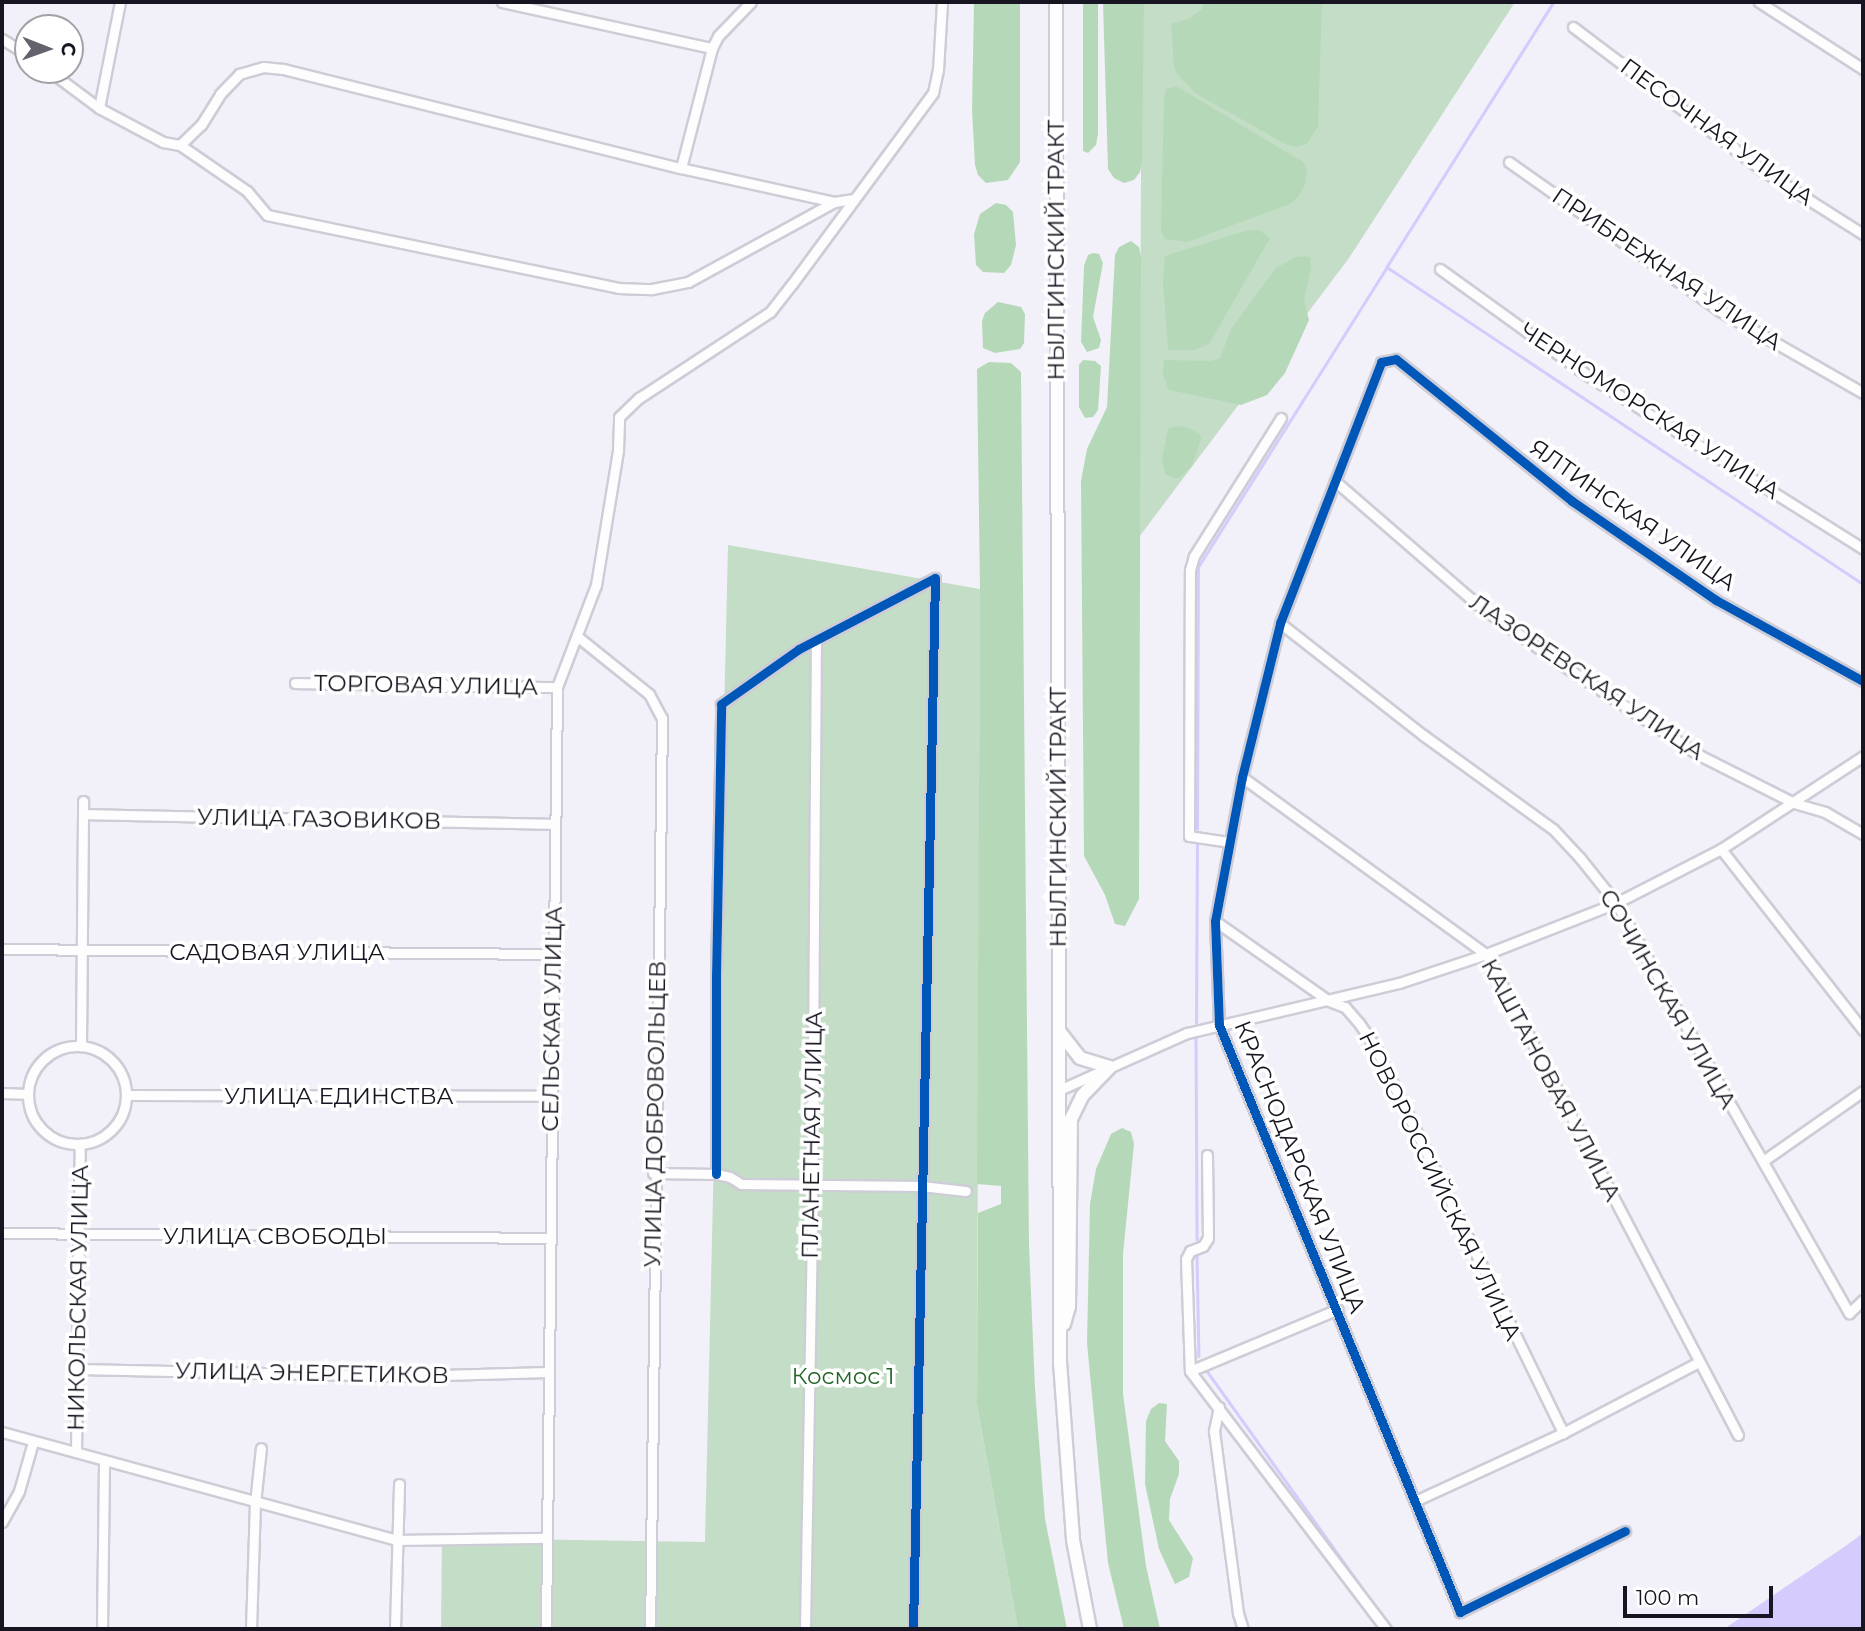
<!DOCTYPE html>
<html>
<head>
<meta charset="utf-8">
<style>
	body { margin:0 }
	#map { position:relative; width:1865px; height:1631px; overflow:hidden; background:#f2f0f8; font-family:Montserrat,sans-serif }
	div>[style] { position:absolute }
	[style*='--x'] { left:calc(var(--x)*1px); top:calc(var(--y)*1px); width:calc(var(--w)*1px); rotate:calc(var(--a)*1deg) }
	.green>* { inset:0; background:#c4ddc6 }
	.forest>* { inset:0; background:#b5d9b8 }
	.water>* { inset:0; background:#d5cbfd }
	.stream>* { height:2.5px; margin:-1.25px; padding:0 1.25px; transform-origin:1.25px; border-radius:1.25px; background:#d5cbfd }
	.roads { filter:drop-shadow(2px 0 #ceccd6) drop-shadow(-2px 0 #ceccd6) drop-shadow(0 2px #ceccd6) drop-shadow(0 -2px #ceccd6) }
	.street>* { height:9px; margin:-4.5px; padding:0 4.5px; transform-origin:4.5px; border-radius:4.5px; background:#fdfdfe }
	.street>.ring { margin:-4.5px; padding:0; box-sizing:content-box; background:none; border:9px solid #fdfdfe; border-radius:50% }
	.secondary>* { height:12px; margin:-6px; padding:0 6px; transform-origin:6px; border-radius:6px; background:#fdfdfe }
	.cycleway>* { height:9px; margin:-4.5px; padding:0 4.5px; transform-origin:4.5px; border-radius:4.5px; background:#0057b8 }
	span { translate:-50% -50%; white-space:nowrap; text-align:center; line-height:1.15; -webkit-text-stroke:7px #fff; paint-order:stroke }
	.street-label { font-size:23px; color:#171521 }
	.park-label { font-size:23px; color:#206526 }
	.frame { position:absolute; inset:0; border:4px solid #171521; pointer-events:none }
	.north { position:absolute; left:14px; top:14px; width:70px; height:70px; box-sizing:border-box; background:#fff; border:2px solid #a2a1a6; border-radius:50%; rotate:91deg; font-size:19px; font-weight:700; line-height:28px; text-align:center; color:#171521 }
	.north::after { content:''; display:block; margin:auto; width:24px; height:32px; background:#64626c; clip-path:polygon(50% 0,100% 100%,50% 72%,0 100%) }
	.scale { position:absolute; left:1623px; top:1586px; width:150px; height:32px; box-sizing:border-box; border:4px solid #171521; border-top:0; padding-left:9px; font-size:21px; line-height:24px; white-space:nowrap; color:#171521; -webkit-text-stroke:5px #fff; paint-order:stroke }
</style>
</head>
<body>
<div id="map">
	<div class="green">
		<i style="clip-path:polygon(1142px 2px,1515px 2px,1349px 258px,1139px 537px)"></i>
		<i style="clip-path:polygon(728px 545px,980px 589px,977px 1405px,1018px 1629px,441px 1629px,442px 1538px,705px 1542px)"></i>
	</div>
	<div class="forest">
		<i style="clip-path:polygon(974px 2px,1020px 2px,1020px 162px,1008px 180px,986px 183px,978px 175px,975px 165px,972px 110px)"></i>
		<i style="clip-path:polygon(1083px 2px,1098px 2px,1098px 134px,1096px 145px,1088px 153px,1083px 151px)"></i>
		<i style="clip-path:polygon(1103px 2px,1144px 2px,1142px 161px,1140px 172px,1134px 180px,1124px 183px,1114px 178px,1108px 169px)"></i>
		<i style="clip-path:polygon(1204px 2px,1322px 2px,1318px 126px,1307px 144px,1297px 147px,1287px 145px,1195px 93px,1179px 76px,1174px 68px,1171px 24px,1188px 19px,1202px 9px)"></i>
		<i style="clip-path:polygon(1176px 86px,1303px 162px,1307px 171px,1306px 182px,1298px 197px,1290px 204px,1187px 242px,1165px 239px,1161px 230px,1164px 99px,1166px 89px)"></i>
		<i style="clip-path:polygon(996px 203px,1006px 205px,1013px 212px,1016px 245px,1011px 265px,1004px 273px,983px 272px,976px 265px,974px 234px,980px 214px)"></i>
		<i style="clip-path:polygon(1248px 230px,1259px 230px,1270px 238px,1209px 344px,1195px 350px,1168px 350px,1163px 282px,1165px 256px)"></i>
		<i style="clip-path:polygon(1131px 241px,1139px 247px,1141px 257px,1139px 899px,1125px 926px,1115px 924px,1105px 895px,1084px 856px,1081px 481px,1087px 449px,1107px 407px,1115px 255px,1119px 247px)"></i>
		<i style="clip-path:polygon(1093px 253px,1099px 254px,1103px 263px,1093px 317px,1101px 340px,1099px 348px,1087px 352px,1081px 342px,1084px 266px,1088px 255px)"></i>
		<i style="clip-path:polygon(1306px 256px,1310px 258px,1311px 269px,1304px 301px,1309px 320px,1285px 373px,1267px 395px,1241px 405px,1169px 390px,1163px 375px,1164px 360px,1211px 361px,1220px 358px,1231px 329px,1276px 268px,1296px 257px)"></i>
		<i style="clip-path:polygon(998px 302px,1021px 307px,1025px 314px,1024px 343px,1020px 349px,995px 353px,983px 348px,982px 321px,985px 313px)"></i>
		<i style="clip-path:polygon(1083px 360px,1095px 361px,1101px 366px,1098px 410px,1093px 417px,1085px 418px,1079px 407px,1079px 365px)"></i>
		<i style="clip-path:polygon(989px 362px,1011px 363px,1021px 372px,1029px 1245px,1035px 1389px,1045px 1519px,1067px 1629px,1018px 1629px,977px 1405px,978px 1213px,1001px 1204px,1001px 1186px,977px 1184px,980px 589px,977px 369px)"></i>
		<i style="clip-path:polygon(1178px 426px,1189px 428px,1200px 434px,1201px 439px,1192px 466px,1179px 478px,1174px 478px,1165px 474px,1162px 459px,1168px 428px)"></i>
		<i style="clip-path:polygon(1122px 1128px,1131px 1132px,1134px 1144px,1123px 1254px,1123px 1394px,1146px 1566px,1160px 1629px,1124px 1629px,1108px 1563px,1087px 1343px,1090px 1204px,1096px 1169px,1111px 1134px)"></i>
		<i style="clip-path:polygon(1159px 1403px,1167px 1404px,1165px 1441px,1179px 1461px,1179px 1474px,1170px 1499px,1169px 1520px,1193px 1558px,1189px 1577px,1175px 1584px,1159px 1549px,1145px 1484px,1146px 1421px,1151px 1409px)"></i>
	</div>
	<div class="water">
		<i style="clip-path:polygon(1863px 1533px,1863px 1629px,1724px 1629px,1847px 1545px)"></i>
	</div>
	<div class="stream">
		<i style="--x:1554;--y:2;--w:313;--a:122.2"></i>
		<i style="--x:1387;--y:267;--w:572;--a:33.66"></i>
		<i style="--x:1197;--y:829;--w:262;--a:-89.8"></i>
		<i style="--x:1198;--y:567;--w:355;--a:-57.8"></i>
		<i style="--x:1196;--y:1023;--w:178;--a:-89.7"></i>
		<i style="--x:1196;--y:1037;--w:202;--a:89.7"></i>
		<i style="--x:1197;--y:1255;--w:101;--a:88.9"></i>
		<i style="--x:1207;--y:1371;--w:317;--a:54.4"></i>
	</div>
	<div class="roads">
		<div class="street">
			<i style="--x:502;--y:2;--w:215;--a:12.4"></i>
			<i style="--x:1759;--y:2;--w:124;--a:32.8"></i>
			<i style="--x:1573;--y:27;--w:237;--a:37.1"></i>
			<i style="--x:1762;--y:170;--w:120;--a:32.4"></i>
			<i style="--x:2;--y:39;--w:31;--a:32"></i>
			<i style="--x:48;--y:70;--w:64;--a:36.7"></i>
			<i style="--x:99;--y:108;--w:72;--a:28"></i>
			<i style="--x:163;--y:142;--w:17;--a:10"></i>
			<i style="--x:180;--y:145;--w:29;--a:-44"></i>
			<i style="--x:201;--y:125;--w:36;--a:-58"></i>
			<i style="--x:220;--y:94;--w:28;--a:-46"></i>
			<i style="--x:239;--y:74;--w:25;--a:-16"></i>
			<i style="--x:263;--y:67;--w:20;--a:6"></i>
			<i style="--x:283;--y:69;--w:410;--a:14"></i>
			<i style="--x:681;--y:168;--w:157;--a:12.5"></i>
			<i style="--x:99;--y:108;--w:108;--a:-78.8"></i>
			<i style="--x:180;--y:145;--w:81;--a:34.5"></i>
			<i style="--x:247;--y:191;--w:31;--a:50"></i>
			<i style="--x:267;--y:215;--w:359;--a:11.7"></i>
			<i style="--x:618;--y:288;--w:34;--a:2"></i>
			<i style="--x:652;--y:289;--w:37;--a:-11"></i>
			<i style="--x:688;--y:282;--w:166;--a:-28.7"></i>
			<i style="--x:834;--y:202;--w:20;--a:-9"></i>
			<i style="--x:1509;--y:162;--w:258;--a:35.2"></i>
			<i style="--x:1720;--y:311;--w:165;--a:29.8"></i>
			<i style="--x:681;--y:168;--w:124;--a:-75.5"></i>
			<i style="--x:712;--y:48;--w:13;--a:-63"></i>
			<i style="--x:718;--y:36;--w:47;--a:-45.9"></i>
			<i style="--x:1440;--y:269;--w:178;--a:35.8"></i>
			<i style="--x:1584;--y:373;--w:330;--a:32.2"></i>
			<i style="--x:1335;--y:481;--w:188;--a:40.9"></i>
			<i style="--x:1477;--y:604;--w:96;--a:35.7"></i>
			<i style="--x:1555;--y:660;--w:173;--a:33.4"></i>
			<i style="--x:1699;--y:755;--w:106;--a:26.8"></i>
			<i style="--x:1794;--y:803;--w:32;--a:16"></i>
			<i style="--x:1825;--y:812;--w:44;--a:30.1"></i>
			<i style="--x:1280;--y:623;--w:182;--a:38.1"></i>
			<i style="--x:1423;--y:735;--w:160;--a:35.9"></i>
			<i style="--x:1553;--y:829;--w:40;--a:47"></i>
			<i style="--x:1580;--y:858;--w:58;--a:51.3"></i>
			<i style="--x:1616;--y:903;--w:472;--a:60.4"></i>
			<i style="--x:1849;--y:1313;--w:19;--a:-43"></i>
			<i style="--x:578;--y:637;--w:91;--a:38.8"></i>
			<i style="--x:649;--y:694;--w:27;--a:62"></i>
			<i style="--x:662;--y:718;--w:911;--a:90.75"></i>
			<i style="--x:295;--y:683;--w:262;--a:0.9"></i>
			<i style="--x:1242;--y:777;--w:301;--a:36"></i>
			<i style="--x:1486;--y:954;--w:543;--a:62.35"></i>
			<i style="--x:83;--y:814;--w:472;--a:1.2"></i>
			<i style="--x:1229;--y:842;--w:40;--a:-171.5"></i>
			<i style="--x:1189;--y:836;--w:266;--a:-89.8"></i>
			<i style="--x:1190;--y:570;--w:15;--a:-74"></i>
			<i style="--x:1194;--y:556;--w:163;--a:-57.8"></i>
			<i style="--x:1721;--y:849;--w:230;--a:51.9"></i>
			<i style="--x:1215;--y:921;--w:139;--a:35.1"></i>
			<i style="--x:1329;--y:1001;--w:17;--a:21"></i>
			<i style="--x:1345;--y:1007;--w:21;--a:49"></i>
			<i style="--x:1359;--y:1023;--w:27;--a:56"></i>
			<i style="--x:1374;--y:1045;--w:432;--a:64"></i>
			<i style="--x:2;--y:949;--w:551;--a:0.52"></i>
			<i style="--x:81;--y:1045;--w:244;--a:-89.5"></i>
			<i class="ring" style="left:28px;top:1046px;width:89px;height:89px"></i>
			<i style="--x:1059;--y:1090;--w:140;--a:-24"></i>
			<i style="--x:1187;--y:1033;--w:218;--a:-13.3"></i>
			<i style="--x:1399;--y:983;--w:92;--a:-18.4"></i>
			<i style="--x:1486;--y:954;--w:140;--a:-21.4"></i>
			<i style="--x:1616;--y:903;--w:118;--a:-27.2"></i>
			<i style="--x:1721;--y:849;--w:170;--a:-33.2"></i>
			<i style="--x:2;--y:1093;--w:25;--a:2"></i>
			<i style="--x:127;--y:1095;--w:424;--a:0.1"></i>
			<i style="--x:1207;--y:1155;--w:83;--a:89.3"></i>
			<i style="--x:1208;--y:1238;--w:9;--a:122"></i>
			<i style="--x:1203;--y:1246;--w:14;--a:159"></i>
			<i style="--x:1190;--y:1251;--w:9;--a:117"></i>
			<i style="--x:1186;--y:1259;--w:112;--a:88"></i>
			<i style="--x:1190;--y:1371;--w:324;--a:52.8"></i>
			<i style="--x:1763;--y:1161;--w:122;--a:-35"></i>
			<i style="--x:653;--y:1173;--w:63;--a:0.9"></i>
			<i style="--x:716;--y:1174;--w:14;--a:12"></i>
			<i style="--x:730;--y:1177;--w:13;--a:32"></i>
			<i style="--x:741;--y:1184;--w:180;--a:0.6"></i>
			<i style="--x:921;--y:1186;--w:45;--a:6.3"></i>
			<i style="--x:716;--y:1174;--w:198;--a:-90"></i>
			<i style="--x:716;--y:976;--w:272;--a:-88.9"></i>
			<i style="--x:721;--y:704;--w:95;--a:-35.2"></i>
			<i style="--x:799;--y:649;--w:153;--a:-27.6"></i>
			<i style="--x:935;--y:578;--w:1051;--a:91.2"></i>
			<i style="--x:2;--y:1233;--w:547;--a:0.52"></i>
			<i style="--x:77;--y:1369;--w:331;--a:1.2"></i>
			<i style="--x:408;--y:1376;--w:139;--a:-1.6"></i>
			<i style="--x:1190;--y:1371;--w:160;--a:-22.7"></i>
			<i style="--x:1219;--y:1407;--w:25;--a:102"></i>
			<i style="--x:1214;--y:1431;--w:184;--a:82.5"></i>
			<i style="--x:1238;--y:1613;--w:17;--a:73"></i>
			<i style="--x:2;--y:1432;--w:410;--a:15.3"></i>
			<i style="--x:398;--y:1540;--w:149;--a:-0.8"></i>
			<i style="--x:76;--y:1452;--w:308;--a:-89.3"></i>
			<i style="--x:1415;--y:1501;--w:163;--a:-24.7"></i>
			<i style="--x:1563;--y:1433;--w:153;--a:-27.6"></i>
			<i style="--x:2;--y:1522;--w:35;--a:-61"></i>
			<i style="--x:19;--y:1491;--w:51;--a:-74.1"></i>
			<i style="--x:1625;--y:1531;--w:184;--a:153.9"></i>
			<i style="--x:1460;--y:1612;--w:635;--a:-112.32"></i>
			<i style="--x:1219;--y:1025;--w:104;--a:-92.2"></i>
			<i style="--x:1215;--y:921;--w:147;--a:-79.4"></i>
			<i style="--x:1242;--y:777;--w:159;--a:-76.1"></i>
			<i style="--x:1280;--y:623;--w:280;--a:-68.8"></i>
			<i style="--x:1381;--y:362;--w:15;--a:-11"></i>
			<i style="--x:1396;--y:359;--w:226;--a:38.9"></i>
			<i style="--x:1572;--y:501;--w:175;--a:34.5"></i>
			<i style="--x:1716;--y:600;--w:168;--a:28.9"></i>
			<i style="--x:102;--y:1629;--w:169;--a:-89.3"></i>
			<i style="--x:251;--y:1629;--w:126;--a:-88.2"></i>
			<i style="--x:255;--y:1503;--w:55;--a:-83.8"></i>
			<i style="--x:395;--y:1629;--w:145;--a:-88.4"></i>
			<i style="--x:546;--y:1629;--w:942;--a:-89.33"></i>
			<i style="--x:557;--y:687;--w:109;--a:-69.1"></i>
			<i style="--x:596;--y:585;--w:137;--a:-80.7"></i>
			<i style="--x:618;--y:450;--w:33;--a:-88"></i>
			<i style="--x:619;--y:417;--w:28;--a:-44"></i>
			<i style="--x:639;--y:398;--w:157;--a:-33.3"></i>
			<i style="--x:770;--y:312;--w:36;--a:-52"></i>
			<i style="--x:792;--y:284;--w:237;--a:-53.6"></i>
			<i style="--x:933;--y:93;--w:24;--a:-78"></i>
			<i style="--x:938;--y:70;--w:68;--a:-86.6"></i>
			<i style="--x:805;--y:1629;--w:422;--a:-89"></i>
			<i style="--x:812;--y:1207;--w:566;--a:-89.6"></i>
		</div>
		<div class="secondary">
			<i style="--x:1056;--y:2;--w:1360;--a:89.83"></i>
			<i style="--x:1060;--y:1362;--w:178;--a:85.8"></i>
			<i style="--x:1073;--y:1540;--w:91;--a:79.2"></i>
			<i style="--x:1059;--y:1031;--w:34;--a:52"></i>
			<i style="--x:1080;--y:1058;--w:31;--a:17"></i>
			<i style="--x:1064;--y:1324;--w:18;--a:-74"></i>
			<i style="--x:1069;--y:1307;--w:188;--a:-89.4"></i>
			<i style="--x:1071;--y:1119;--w:25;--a:-64"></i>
			<i style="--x:1082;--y:1096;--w:40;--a:-46"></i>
		</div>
	</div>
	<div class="cycleway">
		<i style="--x:716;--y:1174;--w:198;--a:-90"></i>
		<i style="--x:716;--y:976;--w:272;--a:-88.9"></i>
		<i style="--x:721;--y:704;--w:95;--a:-35.2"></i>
		<i style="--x:799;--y:649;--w:153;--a:-27.6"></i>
		<i style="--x:935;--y:578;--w:1051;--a:91.2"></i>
		<i style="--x:1625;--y:1531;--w:184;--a:153.9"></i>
		<i style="--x:1460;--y:1612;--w:635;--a:-112.32"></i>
		<i style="--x:1219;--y:1025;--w:104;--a:-92.2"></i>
		<i style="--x:1215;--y:921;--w:147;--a:-79.4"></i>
		<i style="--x:1242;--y:777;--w:159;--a:-76.1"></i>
		<i style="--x:1280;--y:623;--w:280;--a:-68.8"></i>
		<i style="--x:1381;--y:362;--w:15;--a:-11"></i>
		<i style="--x:1396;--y:359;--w:226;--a:38.9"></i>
		<i style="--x:1572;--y:501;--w:175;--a:34.5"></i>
		<i style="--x:1716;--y:600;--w:168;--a:28.9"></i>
	</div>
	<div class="street-label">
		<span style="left:1717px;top:132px;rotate:36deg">ПЕСОЧНАЯ УЛИЦА</span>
		<span style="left:1056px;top:250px;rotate:-90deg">НЫЛГИНСКИЙ ТРАКТ</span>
		<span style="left:1667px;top:269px;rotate:34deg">ПРИБРЕЖНАЯ УЛИЦА</span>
		<span style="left:1650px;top:411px;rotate:33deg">ЧЕРНОМОРСКАЯ УЛИЦА</span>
		<span style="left:1633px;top:515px;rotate:35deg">ЯЛТИНСКАЯ УЛИЦА</span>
		<span style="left:1587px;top:677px;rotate:34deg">ЛАЗОРЕВСКАЯ УЛИЦА</span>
		<span style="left:426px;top:685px;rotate:1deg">ТОРГОВАЯ УЛИЦА</span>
		<span style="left:1058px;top:817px;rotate:-90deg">НЫЛГИНСКИЙ ТРАКТ</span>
		<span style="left:319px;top:819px;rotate:1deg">УЛИЦА ГАЗОВИКОВ</span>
		<span style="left:277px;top:952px">САДОВАЯ УЛИЦА</span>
		<span style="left:1668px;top:999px;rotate:60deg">СОЧИНСКАЯ УЛИЦА</span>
		<span style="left:552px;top:1019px;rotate:-89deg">СЕЛЬСКАЯ УЛИЦА</span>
		<span style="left:1551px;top:1080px;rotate:62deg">КАШТАНОВАЯ УЛИЦА</span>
		<span style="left:339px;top:1096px">УЛИЦА ЕДИНСТВА</span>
		<span style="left:655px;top:1114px;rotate:-89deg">УЛИЦА ДОБРОВОЛЬЦЕВ</span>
		<span style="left:812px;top:1135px;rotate:-89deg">ПЛАНЕТНАЯ УЛИЦА</span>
		<span style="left:1300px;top:1167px;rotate:68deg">КРАСНОДАРСКАЯ УЛИЦА</span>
		<span style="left:1440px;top:1186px;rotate:64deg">НОВОРОССИЙСКАЯ УЛИЦА</span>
		<span style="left:275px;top:1236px">УЛИЦА СВОБОДЫ</span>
		<span style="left:78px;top:1298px;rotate:-89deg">НИКОЛЬСКАЯ УЛИЦА</span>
		<span style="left:312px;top:1373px;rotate:1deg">УЛИЦА ЭНЕРГЕТИКОВ</span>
	</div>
	<div class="park-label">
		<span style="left:843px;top:1376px">Космос 1</span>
	</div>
	<div class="frame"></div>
	<div class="north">С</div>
	<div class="scale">100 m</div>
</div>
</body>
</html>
